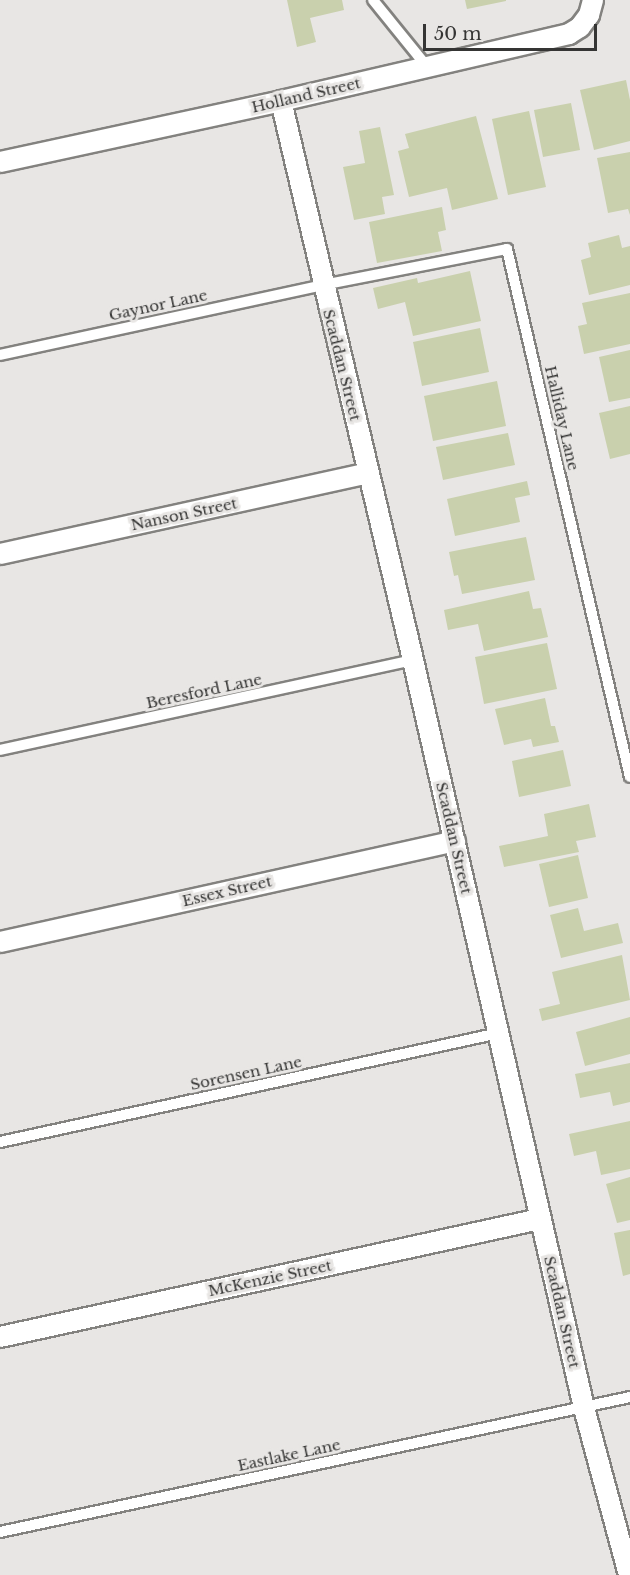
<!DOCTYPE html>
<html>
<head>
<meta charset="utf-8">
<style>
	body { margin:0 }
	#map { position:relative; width:630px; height:1575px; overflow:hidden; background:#e8e6e4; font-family:"Libre Baskerville",serif }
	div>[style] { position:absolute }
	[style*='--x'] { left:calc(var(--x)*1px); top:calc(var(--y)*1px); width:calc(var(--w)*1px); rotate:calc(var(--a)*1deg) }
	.building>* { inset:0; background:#c9d0ad }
	.roads { filter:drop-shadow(2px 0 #83827f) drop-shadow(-2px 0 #83827f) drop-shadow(0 2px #83827f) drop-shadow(0 -2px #83827f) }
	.lane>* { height:10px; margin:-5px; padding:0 5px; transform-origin:5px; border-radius:5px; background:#fff }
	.street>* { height:20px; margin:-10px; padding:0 10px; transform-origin:10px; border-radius:10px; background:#fff }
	span { translate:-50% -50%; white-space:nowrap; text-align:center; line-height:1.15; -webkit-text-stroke:6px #e8e6e4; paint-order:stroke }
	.street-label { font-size:15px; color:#353534 }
	.scale { position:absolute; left:423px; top:24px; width:174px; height:27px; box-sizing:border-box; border:3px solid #353534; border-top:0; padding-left:8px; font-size:18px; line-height:21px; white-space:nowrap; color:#353534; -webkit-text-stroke:4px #e8e6e4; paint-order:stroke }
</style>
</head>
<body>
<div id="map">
	<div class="building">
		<i style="clip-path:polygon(287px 0,342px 0,344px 10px,310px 18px,316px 42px,297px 47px)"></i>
		<i style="clip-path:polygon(465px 0,506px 0,506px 1px,467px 9px)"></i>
		<i style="clip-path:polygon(626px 80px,630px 100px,630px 141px,594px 150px,580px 90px)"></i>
		<i style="clip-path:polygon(571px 103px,580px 150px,543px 157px,534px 110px)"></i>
		<i style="clip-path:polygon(529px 111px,546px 187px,508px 195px,492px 119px)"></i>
		<i style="clip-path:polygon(476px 116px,498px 199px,452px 210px,447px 188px,409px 197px,398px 151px,409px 148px,405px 134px)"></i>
		<i style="clip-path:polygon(380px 127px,394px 195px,382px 197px,385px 214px,354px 220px,343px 167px,365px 163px,359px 131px)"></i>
		<i style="clip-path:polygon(630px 152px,630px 215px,628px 209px,608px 213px,597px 158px)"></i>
		<i style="clip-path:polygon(442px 207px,446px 230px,438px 232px,442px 251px,377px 263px,369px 222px)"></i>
		<i style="clip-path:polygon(619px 235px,622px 248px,630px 246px,630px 285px,589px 295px,581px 260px,591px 257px,588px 243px)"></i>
		<i style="clip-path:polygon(470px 271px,481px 321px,413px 336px,405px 302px,378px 309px,373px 288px,417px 278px,418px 283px)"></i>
		<i style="clip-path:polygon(630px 293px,630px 344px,584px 354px,578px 326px,587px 324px,582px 303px)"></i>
		<i style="clip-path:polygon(480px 328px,489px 372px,422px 386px,413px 342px)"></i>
		<i style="clip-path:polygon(630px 350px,630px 398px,609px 402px,599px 357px)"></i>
		<i style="clip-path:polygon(497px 381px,506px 426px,433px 441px,424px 396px)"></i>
		<i style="clip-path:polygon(630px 406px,630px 454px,610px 459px,599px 413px)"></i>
		<i style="clip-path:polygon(508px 433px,515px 465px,443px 480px,436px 447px)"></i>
		<i style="clip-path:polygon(527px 481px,530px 495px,515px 498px,520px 522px,455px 536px,447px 499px)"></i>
		<i style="clip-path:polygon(526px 537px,535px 580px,462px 594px,458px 575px,454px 576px,449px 552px)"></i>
		<i style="clip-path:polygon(529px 591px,533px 609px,541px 608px,548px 637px,484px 651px,478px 624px,448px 630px,444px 610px)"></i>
		<i style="clip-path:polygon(547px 643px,557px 689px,484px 704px,475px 657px)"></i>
		<i style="clip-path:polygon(545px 698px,551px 726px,555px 726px,559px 742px,533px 747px,531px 739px,504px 745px,495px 709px)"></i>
		<i style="clip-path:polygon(563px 750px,571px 786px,519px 797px,512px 761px)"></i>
		<i style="clip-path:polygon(589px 804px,596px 837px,576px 841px,579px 852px,504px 867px,499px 846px,548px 836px,544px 814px)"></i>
		<i style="clip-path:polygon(578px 855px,588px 898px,549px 907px,539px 864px)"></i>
		<i style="clip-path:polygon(578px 908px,584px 931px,618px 923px,623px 943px,561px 958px,550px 915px)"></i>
		<i style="clip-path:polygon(622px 955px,630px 1000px,542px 1021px,539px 1009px,560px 1004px,552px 972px)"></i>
		<i style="clip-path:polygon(630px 1017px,630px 1054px,585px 1066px,576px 1032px)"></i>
		<i style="clip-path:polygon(630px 1063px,630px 1102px,613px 1106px,610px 1092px,580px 1098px,575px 1074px)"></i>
		<i style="clip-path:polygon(630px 1121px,630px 1169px,601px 1175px,596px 1151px,574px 1156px,569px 1134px)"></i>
		<i style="clip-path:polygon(630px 1177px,630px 1220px,617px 1223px,606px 1184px)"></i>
		<i style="clip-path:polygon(630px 1230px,630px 1274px,623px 1276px,614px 1233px)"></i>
	</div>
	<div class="roads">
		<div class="lane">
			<i style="--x:373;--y:0;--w:87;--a:51"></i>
			<i style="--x:0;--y:355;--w:330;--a:-12.2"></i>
			<i style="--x:323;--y:285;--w:187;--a:-11.1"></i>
			<i style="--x:507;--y:249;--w:542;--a:76.89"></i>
			<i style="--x:0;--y:750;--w:423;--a:-12.3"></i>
			<i style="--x:0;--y:1142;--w:511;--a:-12.32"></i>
			<i style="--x:0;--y:1532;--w:644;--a:-12.09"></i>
		</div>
		<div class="street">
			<i style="--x:281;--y:101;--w:574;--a:76.71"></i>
			<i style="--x:413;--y:660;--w:767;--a:77.12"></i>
			<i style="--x:584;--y:1408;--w:173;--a:74.9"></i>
			<i style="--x:0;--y:162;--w:288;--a:-12.2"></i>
			<i style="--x:281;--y:101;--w:296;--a:-13.1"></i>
			<i style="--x:569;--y:34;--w:13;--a:-32"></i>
			<i style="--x:580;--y:27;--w:15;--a:-53"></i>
			<i style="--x:589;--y:15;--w:16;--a:-75"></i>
			<i style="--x:0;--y:554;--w:377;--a:-12.4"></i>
			<i style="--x:0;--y:942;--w:466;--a:-12.5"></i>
			<i style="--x:0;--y:1337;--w:553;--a:-12.33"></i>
		</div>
	</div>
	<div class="street-label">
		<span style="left:306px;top:95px;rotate:-13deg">Holland Street</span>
		<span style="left:158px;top:305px;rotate:-12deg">Gaynor Lane</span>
		<span style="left:342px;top:365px;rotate:76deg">Scaddan Street</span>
		<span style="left:562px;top:418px;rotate:77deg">Halliday Lane</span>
		<span style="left:184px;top:514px;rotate:-12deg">Nanson Street</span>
		<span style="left:204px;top:691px;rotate:-12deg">Beresford Lane</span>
		<span style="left:454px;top:838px;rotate:77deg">Scaddan Street</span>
		<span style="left:227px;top:891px;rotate:-13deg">Essex Street</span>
		<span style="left:246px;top:1073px;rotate:-12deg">Sorensen Lane</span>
		<span style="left:270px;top:1278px;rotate:-12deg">McKenzie Street</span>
		<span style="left:562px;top:1312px;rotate:77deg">Scaddan Street</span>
		<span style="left:289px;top:1455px;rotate:-12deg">Eastlake Lane</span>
	</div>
	<div class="scale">50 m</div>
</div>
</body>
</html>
